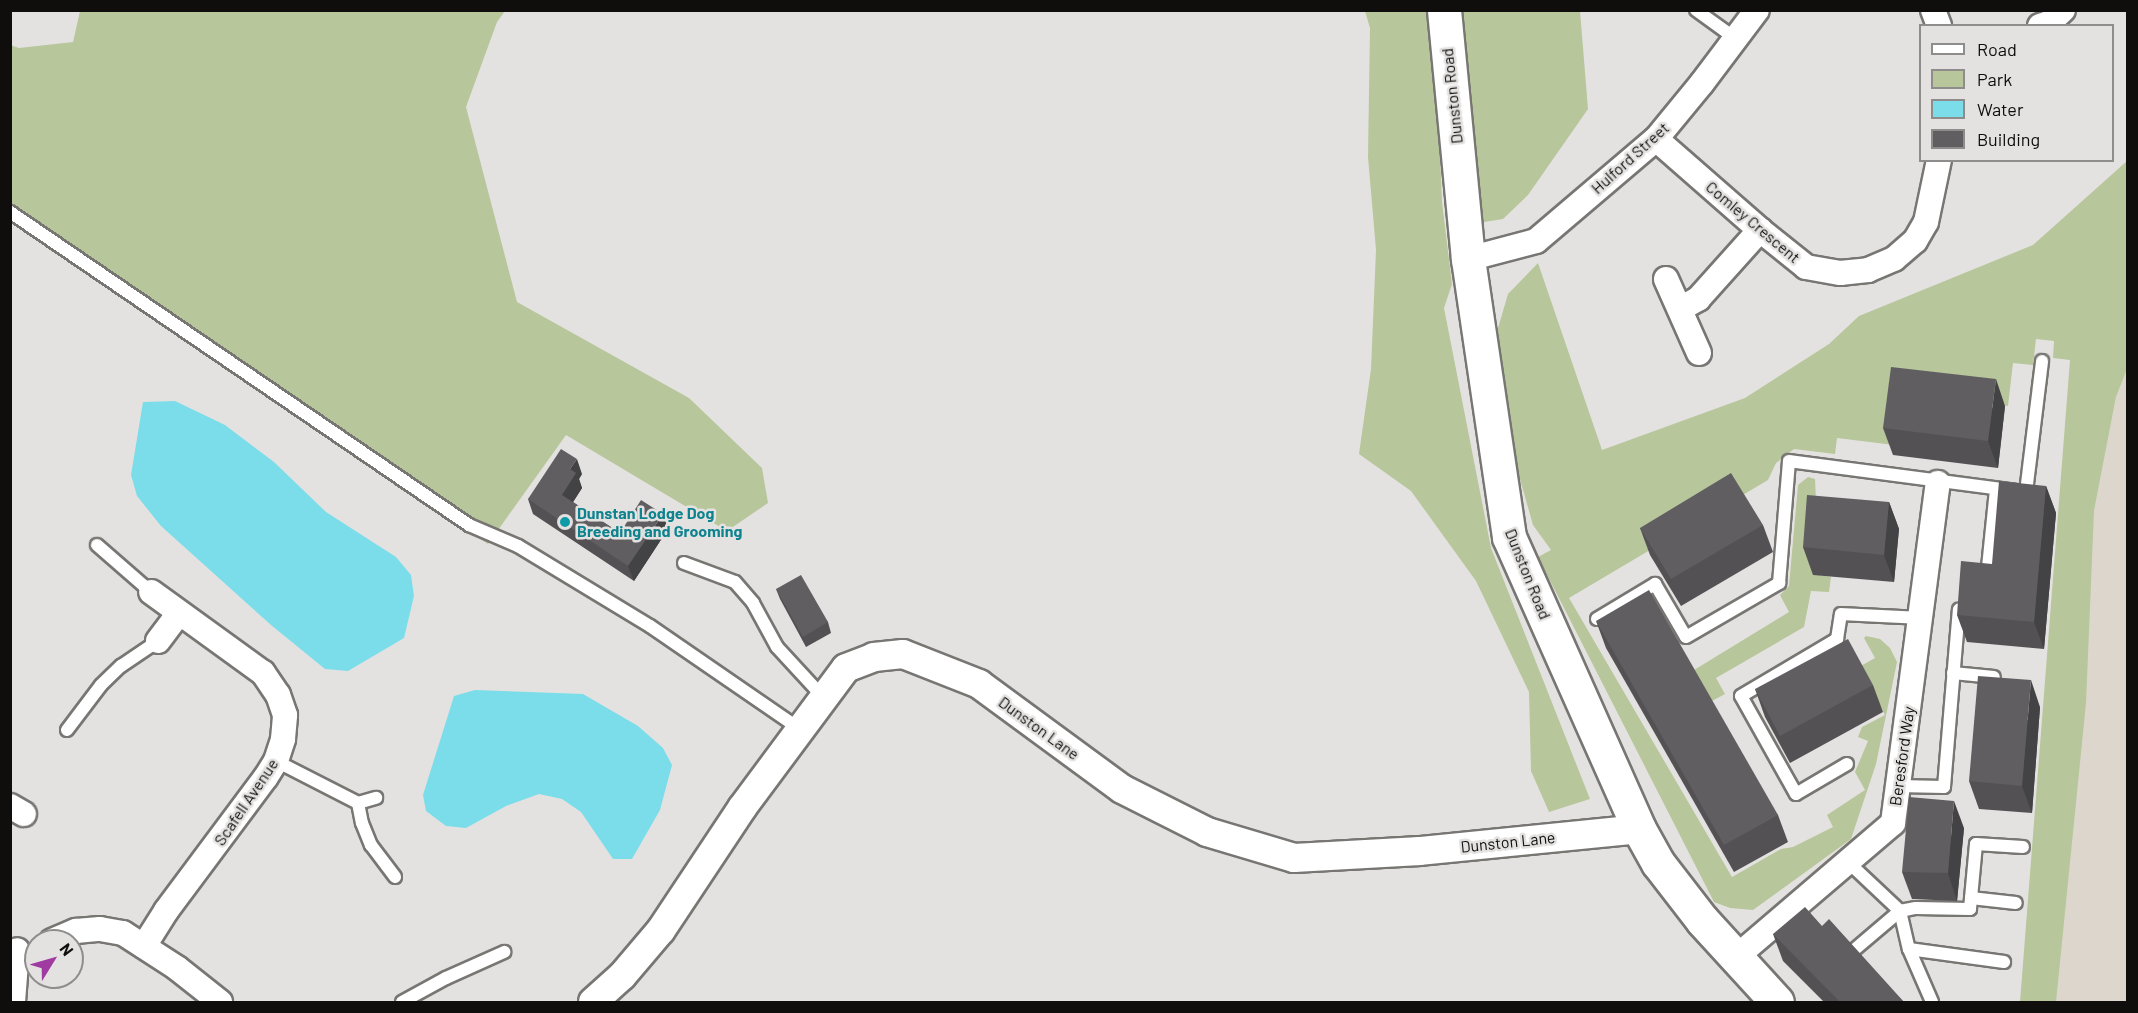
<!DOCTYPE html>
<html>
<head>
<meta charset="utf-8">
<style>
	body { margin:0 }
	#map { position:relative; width:2138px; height:1013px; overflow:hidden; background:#e4e2e0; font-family:Barlow,sans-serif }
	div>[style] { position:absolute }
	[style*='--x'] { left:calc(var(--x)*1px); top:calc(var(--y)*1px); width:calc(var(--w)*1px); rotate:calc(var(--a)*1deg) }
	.built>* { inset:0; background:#ddd6cd }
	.green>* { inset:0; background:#b7c69b }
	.water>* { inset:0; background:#7bddea }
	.roads { filter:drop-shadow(2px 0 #787673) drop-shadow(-2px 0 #787673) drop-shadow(0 2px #787673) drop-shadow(0 -2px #787673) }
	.service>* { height:12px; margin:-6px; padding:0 6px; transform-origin:6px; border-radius:6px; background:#fff }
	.minor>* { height:24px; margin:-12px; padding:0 12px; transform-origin:12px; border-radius:12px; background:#fff }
	.tertiary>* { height:28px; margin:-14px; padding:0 14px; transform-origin:14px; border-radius:14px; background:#fff }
	.secondary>* { height:33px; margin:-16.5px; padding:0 16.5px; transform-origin:16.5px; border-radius:16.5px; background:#fff }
	.wall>* { inset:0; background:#535153 }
	.shaded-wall>* { inset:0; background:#434244 }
	.building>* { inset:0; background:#605e61 }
	.dots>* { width:16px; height:16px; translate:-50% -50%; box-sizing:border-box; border:3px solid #e4e2e0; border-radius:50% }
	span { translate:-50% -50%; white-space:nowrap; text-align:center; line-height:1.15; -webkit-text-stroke:5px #e4e2e0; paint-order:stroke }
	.street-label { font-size:16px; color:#0f0e0d }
	.culture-label { font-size:16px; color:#0d838f; font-weight:700 }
	.left { translate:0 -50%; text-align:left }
	.frame { position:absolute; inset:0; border:12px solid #0f0e0d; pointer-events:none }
	.legend { position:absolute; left:1919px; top:24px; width:195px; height:138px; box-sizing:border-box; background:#e4e2e0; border:2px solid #8f8d8c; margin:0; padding:8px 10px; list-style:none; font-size:18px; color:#0f0e0d }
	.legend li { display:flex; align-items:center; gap:12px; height:30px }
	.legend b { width:30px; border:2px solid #8f8d8c }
	.north { position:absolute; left:24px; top:929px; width:60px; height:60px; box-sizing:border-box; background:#e4e2e0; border:2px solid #8f8d8c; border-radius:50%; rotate:53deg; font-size:16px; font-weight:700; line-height:24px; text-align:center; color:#0f0e0d }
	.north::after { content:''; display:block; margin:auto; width:21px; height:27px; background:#9f3ba1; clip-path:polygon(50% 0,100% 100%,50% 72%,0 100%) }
</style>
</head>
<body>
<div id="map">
	<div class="built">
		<i style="clip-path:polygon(2127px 369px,2127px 1002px,2054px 1002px,2094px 511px,2116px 397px)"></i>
	</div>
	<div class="green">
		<i style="clip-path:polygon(80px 11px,505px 11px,497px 22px,466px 107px,517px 302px,689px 398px,762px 468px,768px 503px,727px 531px,566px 435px,488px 544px,435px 510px,72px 245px,11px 206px,10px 45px,19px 48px,73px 42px)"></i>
		<i style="clip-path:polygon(1365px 11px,1434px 11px,1442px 202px,1452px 284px,1444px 308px,1491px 548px,1590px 799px,1549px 812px,1531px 771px,1529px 692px,1476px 581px,1411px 491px,1359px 454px,1371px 369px,1376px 250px,1368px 157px,1370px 28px)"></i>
		<i style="clip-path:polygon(1451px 11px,1580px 11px,1588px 109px,1528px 195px,1503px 219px,1484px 222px,1470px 197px)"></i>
		<i style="clip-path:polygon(2127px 161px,2127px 369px,2116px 397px,2094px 511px,2086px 703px,2056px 1002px,2020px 1002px,2070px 360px,2053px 358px,2054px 341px,2036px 339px,2033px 365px,2013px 363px,2008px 406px,1900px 393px,1894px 445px,1837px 438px,1835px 454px,1794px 449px,1776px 463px,1768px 480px,1569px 598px,1732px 877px,1781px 849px,1793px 847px,1833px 827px,1827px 815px,1865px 790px,1855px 772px,1868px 741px,1858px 737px,1862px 727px,1885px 715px,1859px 667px,1875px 658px,1864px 638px,1866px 636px,1880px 639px,1890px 648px,1897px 662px,1876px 764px,1851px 839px,1753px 910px,1730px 908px,1714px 902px,1538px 557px,1551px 550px,1533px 525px,1509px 440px,1496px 335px,1508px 294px,1538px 263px,1602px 450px,1745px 398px,1829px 344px,1859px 316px,2033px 245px)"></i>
		<i style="clip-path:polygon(1808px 477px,1815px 479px,1817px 522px,1813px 574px,1831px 577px,1829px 592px,1811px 591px,1804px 627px,1716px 678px,1725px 694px,1710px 702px,1694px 670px,1789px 612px,1780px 595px,1789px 586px,1798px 485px)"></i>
	</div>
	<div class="water">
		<i style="clip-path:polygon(175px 401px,225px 425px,274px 462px,326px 512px,396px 557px,411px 575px,414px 596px,404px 638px,348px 671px,325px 669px,271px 625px,161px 526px,137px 496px,131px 475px,143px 402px)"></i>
		<i style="clip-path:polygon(475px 690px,583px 694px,638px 726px,663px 748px,672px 765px,660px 810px,632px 859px,613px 859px,581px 812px,562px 799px,539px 794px,506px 806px,466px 828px,446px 826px,426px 811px,423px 795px,454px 696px)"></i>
	</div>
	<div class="roads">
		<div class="service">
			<i style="--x:1696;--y:10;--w:49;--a:35.9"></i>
			<i style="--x:10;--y:212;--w:556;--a:34.29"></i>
			<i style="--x:469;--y:525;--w:53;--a:23.2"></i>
			<i style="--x:518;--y:546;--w:154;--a:31.2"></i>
			<i style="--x:650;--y:626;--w:182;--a:34.5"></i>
			<i style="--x:97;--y:545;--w:72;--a:41"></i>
			<i style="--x:684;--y:563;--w:54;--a:20.4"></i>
			<i style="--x:735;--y:582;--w:28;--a:49"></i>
			<i style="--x:753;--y:603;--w:50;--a:61.4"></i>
			<i style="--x:777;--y:647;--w:69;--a:47.3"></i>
			<i style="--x:1988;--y:567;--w:78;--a:-84.1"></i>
			<i style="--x:1597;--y:619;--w:68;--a:-31.1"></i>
			<i style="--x:1655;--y:584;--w:61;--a:59.7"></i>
			<i style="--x:1686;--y:637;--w:108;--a:-30.1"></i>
			<i style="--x:1779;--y:583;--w:122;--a:-85.3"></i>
			<i style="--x:1789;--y:461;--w:239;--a:7.5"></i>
			<i style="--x:2026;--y:492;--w:132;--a:-83"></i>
			<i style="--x:1953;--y:673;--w:41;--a:5.6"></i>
			<i style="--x:67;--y:730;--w:56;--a:-52.9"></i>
			<i style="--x:101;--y:685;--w:28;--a:-44"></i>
			<i style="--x:121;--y:666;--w:45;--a:-34"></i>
			<i style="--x:276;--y:761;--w:92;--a:27.1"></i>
			<i style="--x:358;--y:803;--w:19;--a:-16"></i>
			<i style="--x:1847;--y:764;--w:59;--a:149.5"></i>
			<i style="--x:1796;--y:794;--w:112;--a:-119.3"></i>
			<i style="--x:1741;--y:696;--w:112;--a:-30.7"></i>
			<i style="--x:1837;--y:639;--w:25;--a:-81"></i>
			<i style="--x:1841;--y:614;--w:80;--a:2.9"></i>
			<i style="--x:1898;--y:786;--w:46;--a:1.2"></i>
			<i style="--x:1944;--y:787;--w:178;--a:-85.2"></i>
			<i style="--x:358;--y:803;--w:20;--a:79"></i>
			<i style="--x:362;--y:823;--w:24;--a:68"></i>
			<i style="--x:371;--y:845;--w:40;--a:53"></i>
			<i style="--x:1848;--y:862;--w:71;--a:43.3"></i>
			<i style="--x:1900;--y:911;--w:16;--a:-11"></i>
			<i style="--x:1916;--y:908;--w:54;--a:1.1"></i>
			<i style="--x:1970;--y:909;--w:65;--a:-84.7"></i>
			<i style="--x:1976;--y:844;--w:47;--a:3.7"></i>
			<i style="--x:1971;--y:898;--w:45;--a:6.3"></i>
			<i style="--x:1909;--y:949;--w:58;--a:66.5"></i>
			<i style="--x:1854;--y:950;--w:60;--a:-40.3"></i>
			<i style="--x:1900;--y:911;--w:39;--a:77"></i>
			<i style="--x:1909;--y:949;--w:96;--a:7.8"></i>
			<i style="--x:402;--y:1002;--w:50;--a:-28.6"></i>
			<i style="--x:446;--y:978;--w:64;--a:-24.1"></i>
		</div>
		<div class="minor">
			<i style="--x:1933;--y:10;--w:17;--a:69"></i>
			<i style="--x:2040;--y:26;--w:9;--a:-18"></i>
			<i style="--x:2049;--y:23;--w:19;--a:-43"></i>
			<i style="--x:1656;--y:139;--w:138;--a:41.2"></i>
			<i style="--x:1760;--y:230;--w:59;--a:38.8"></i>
			<i style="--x:1806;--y:267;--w:35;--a:10"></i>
			<i style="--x:1840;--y:273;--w:28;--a:-6"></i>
			<i style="--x:1868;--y:270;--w:28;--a:-23"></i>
			<i style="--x:1894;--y:259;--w:28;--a:-41"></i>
			<i style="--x:1915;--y:241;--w:22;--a:-60"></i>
			<i style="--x:1926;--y:222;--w:63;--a:-78.2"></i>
			<i style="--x:1468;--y:259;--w:70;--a:-14.8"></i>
			<i style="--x:1536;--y:241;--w:157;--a:-40.4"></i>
			<i style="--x:1656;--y:139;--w:72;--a:-50.6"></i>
			<i style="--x:1702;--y:83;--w:91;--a:-53"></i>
			<i style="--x:1666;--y:279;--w:81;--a:66"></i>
			<i style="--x:1680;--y:309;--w:21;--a:-29"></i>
			<i style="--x:1698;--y:299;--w:93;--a:-48.1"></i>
			<i style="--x:158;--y:641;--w:35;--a:-53"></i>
			<i style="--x:10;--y:806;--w:16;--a:30"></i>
			<i style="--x:52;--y:941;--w:26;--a:-23"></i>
			<i style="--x:76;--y:931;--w:24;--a:-5"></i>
			<i style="--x:100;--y:929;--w:23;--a:10"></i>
			<i style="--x:123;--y:933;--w:64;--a:32.9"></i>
			<i style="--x:177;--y:968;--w:55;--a:38.3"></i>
			<i style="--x:144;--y:946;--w:41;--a:-57.8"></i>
			<i style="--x:166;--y:911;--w:167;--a:-53.3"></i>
			<i style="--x:266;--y:777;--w:19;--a:-58"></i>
			<i style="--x:276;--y:761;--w:23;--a:-72"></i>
			<i style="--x:283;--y:739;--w:24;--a:-85"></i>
			<i style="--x:285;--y:715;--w:21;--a:-109"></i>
			<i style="--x:278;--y:695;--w:27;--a:-124"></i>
			<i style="--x:263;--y:673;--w:138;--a:-144.1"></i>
			<i style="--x:1735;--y:958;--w:208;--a:-40.5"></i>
			<i style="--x:1893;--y:823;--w:343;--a:-82.5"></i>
			<i style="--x:13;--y:1002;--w:52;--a:-85.6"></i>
		</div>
		<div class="tertiary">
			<i style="--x:593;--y:1002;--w:39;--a:-42"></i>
			<i style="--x:622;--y:976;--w:60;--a:-49.7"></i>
			<i style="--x:661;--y:930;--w:146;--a:-56.4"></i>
			<i style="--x:742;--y:808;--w:174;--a:-53.4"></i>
			<i style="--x:846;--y:668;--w:30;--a:-21"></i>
			<i style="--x:874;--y:657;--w:29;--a:-6"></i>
			<i style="--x:903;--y:654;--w:82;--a:21.5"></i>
			<i style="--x:979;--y:684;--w:177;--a:36.3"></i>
			<i style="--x:1122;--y:789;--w:95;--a:26.8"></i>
			<i style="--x:1207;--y:832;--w:91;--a:16.6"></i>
			<i style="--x:1294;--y:858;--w:126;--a:-3.2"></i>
			<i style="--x:1420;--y:851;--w:220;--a:-5.7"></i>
		</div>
		<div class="secondary">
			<i style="--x:1444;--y:10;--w:250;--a:84.5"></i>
			<i style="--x:1468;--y:259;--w:281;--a:81.6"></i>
			<i style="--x:1509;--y:537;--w:320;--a:66"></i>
			<i style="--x:1639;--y:829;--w:39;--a:61"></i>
			<i style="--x:1658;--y:863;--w:72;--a:52.3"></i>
			<i style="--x:1702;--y:920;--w:111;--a:47.6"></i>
		</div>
	</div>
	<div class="wall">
		<i style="clip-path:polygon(2005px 406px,1998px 468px,1893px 455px,1883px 428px)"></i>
		<i style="clip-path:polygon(582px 474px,579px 479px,582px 488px,573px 502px,620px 533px,668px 529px,634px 581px,533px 514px,528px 499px)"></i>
		<i style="clip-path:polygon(2046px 486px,2056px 513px,2044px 649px,1967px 642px,1957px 615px)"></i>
		<i style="clip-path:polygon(1889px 502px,1899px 529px,1894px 582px,1813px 575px,1803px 547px)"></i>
		<i style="clip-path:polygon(1763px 525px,1773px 552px,1681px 606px,1650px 555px,1640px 528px)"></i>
		<i style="clip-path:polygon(776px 589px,828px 622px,831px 633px,806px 647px,780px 599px)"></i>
		<i style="clip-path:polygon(1596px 621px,1778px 815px,1788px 842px,1734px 872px,1606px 648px)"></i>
		<i style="clip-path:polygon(1873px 685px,1883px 712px,1790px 763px,1765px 717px,1755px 689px)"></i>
		<i style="clip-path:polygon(2040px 707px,2032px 813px,1979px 809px,1969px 781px)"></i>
		<i style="clip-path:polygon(1964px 828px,1957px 901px,1912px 899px,1902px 872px)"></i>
		<i style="clip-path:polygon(1822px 926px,1904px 1002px,1824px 1002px,1783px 961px,1773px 934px)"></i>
	</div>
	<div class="shaded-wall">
		<i style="clip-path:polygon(1996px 379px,2005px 406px,1998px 468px,1988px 441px)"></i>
		<i style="clip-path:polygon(577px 459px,582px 474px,579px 479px,582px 488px,568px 510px,562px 495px,570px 469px)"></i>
		<i style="clip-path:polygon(2046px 486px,2056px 513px,2044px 649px,2034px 622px)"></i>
		<i style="clip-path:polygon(1889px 502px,1899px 529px,1894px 582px,1884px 555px)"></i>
		<i style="clip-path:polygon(663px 514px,668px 529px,634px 581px,628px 566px)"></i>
		<i style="clip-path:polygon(2031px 680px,2040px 707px,2032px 813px,2022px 786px)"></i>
		<i style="clip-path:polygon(1954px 801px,1964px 828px,1957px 901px,1948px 873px)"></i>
	</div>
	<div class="building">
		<i style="clip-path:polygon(1891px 367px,1996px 379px,1988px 441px,1883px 428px)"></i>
		<i style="clip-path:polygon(561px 449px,577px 459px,570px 469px,576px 473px,562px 495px,620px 533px,641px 500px,663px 514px,628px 566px,528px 499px)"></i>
		<i style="clip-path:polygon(1731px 473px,1763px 525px,1671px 579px,1640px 528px)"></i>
		<i style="clip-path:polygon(1999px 481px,2046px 486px,2034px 622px,1957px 615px,1961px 561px,1992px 564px)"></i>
		<i style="clip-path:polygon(1807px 495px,1889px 502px,1884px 555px,1803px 547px)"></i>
		<i style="clip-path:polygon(801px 575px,828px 622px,803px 637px,776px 589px)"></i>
		<i style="clip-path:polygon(1649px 590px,1778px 815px,1724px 845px,1596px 621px)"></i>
		<i style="clip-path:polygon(1848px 639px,1873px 685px,1780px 736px,1755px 689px)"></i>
		<i style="clip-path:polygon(1978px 676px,2031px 680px,2022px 786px,1969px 781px)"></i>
		<i style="clip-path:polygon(1909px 797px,1954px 801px,1948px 873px,1902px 872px)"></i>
		<i style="clip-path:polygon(1805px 907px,1822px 926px,1829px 919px,1904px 1002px,1840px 1002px,1773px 934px)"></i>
	</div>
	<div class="dots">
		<i style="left:565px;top:522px;background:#0f9aa8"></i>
	</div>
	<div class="street-label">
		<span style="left:1452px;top:96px;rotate:-96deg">Dunston Road</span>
		<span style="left:1630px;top:158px;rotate:-42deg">Hulford Street</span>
		<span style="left:1753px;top:222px;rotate:40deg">Comley Crescent</span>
		<span style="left:1528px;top:574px;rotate:68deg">Dunston Road</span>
		<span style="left:1039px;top:728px;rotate:36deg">Dunston Lane</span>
		<span style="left:1902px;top:756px;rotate:-82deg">Beresford Way</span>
		<span style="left:246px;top:802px;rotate:-56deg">Scafell Avenue</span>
		<span style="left:1508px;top:842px;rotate:-6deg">Dunston Lane</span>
	</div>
	<div class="culture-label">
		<span class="left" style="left:577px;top:522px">Dunstan Lodge Dog<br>Breeding and Grooming</span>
	</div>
	<div class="frame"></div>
	<ul class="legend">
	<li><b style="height:8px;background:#fff"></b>Road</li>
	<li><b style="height:16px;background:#b7c69b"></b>Park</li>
	<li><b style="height:16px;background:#7bddea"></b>Water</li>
	<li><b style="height:16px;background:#605e61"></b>Building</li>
	</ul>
	<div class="north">N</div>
</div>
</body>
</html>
